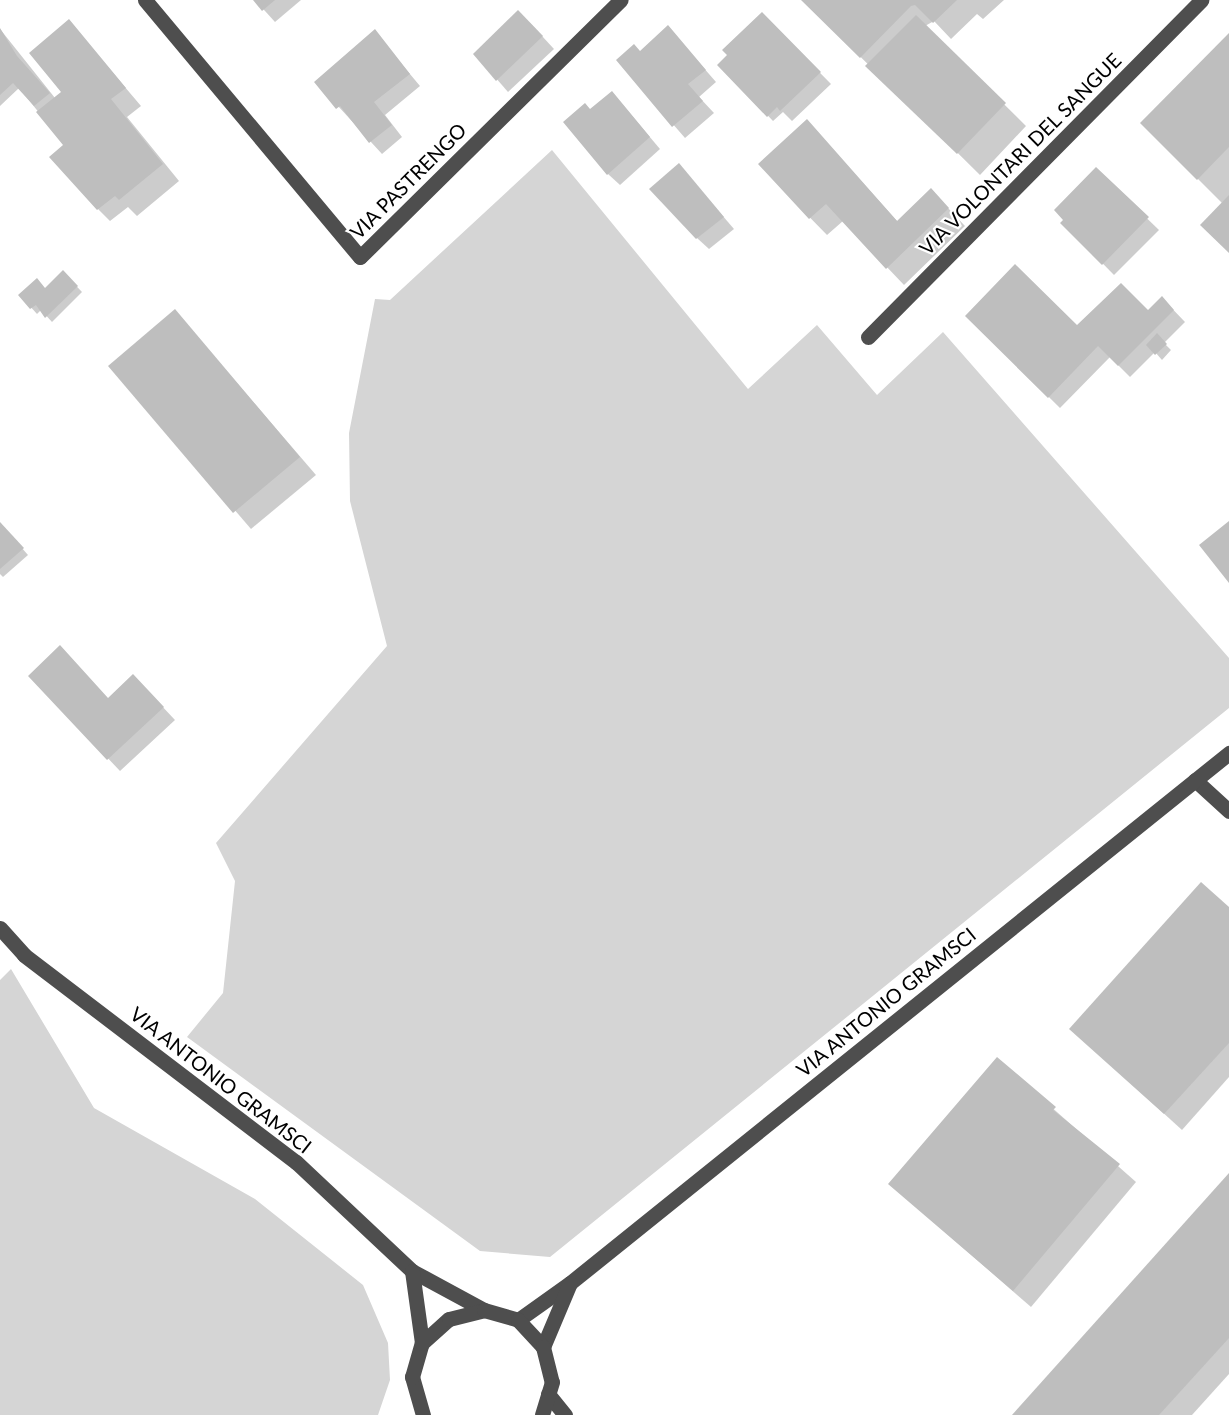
<!DOCTYPE html>
<html>
<head>
<meta charset="utf-8">
<style>
	body { margin:0 }
	#map { position:relative; width:1229px; height:1415px; overflow:hidden; background:#fff; font-family:Lato,sans-serif }
	div>[style] { position:absolute }
	[style*='--x'] { left:calc(var(--x)*1px); top:calc(var(--y)*1px); width:calc(var(--w)*1px); rotate:calc(var(--a)*1deg) }
	.green>* { inset:0; background:#d5d5d5 }
	.shadow>* { inset:0; background:#0003 }
	.building>* { inset:0; background:#bebebe }
	.minor>* { height:15px; margin:-7.5px; padding:0 7.5px; transform-origin:7.5px; border-radius:7.5px; background:#4e4e4e }
	span { translate:-50% -50%; white-space:nowrap; text-align:center; line-height:1.15; -webkit-text-stroke:4.5px #fff; paint-order:stroke }
	.street-label { font-size:20px; color:#000 }
</style>
</head>
<body>
<div id="map">
	<div class="green">
		<i style="clip-path:polygon(552px 150px,748px 389px,817px 325px,877px 395px,943px 332px,1229px 658px,1229px 708px,550px 1257px,480px 1251px,187px 1037px,223px 993px,235px 881px,216px 843px,387px 646px,350px 501px,349px 433px,375px 299px,390px 300px)"></i>
		<i style="clip-path:polygon(11px 969px,94px 1108px,255px 1199px,363px 1285px,388px 1343px,390px 1380px,378px 1415px,0 1415px,0 980px)"></i>
	</div>
	<div class="shadow">
		<i style="clip-path:polygon(255px 0,301px 0,275px 22px)"></i>
		<i style="clip-path:polygon(803px 0,1004px 0,983px 19px,977px 14px,951px 39px,934px 21px,925px 26px,1026px 126px,980px 175px)"></i>
		<i style="clip-path:polygon(762px 14px,831px 84px,792px 121px,783px 112px,773px 121px,720px 65px)"></i>
		<i style="clip-path:polygon(69px 21px,141px 106px,127px 117px,179px 181px,137px 216px,128px 207px,110px 221px,98px 209px,51px 157px,66px 146px,19px 88px,0 106px,0 29px,55px 98px,64px 92px)"></i>
		<i style="clip-path:polygon(530px 23px,554px 49px,508px 92px,475px 54px)"></i>
		<i style="clip-path:polygon(668px 27px,716px 82px,699px 97px,714px 113px,685px 138px,618px 61px,640px 53px)"></i>
		<i style="clip-path:polygon(374px 31px,420px 86px,385px 115px,402px 137px,382px 154px,316px 82px)"></i>
		<i style="clip-path:polygon(1229px 35px,1229px 251px,1223px 204px,1142px 123px)"></i>
		<i style="clip-path:polygon(622px 104px,660px 149px,620px 185px,608px 174px,590px 111px)"></i>
		<i style="clip-path:polygon(807px 121px,898px 222px,931px 190px,965px 226px,904px 285px,843px 221px,827px 235px,782px 189px)"></i>
		<i style="clip-path:polygon(679px 165px,734px 229px,709px 249px,697px 238px)"></i>
		<i style="clip-path:polygon(1096px 169px,1159px 230px,1114px 275px,1063px 223px)"></i>
		<i style="clip-path:polygon(63px 272px,82px 292px,52px 322px,41px 310px,37px 314px,20px 295px,45px 289px)"></i>
		<i style="clip-path:polygon(1162px 298px,1185px 322px,1164px 343px,1171px 350px,1162px 360px,1155px 352px,1130px 377px,1110px 357px,1060px 408px,967px 316px,1077px 327px,1148px 312px)"></i>
		<i style="clip-path:polygon(175px 311px,316px 475px,251px 529px,111px 366px)"></i>
		<i style="clip-path:polygon(0 523px,28px 555px,3px 577px,0 574px)"></i>
		<i style="clip-path:polygon(30px 676px,109px 700px,144px 687px,175px 720px,120px 771px)"></i>
		<i style="clip-path:polygon(1229px 909px,1229px 1077px,1182px 1130px,1071px 1029px)"></i>
		<i style="clip-path:polygon(997px 1059px,1136px 1182px,1031px 1307px,890px 1184px)"></i>
		<i style="clip-path:polygon(1229px 1175px,1229px 1374px,1192px 1415px,1014px 1415px)"></i>
	</div>
	<div class="building">
		<i style="clip-path:polygon(253px 0,275px 0,262px 11px)"></i>
		<i style="clip-path:polygon(801px 0,957px 0,933px 23px,915px 5px,911px 6px,860px 58px)"></i>
		<i style="clip-path:polygon(518px 10px,543px 36px,496px 81px,473px 54px)"></i>
		<i style="clip-path:polygon(762px 12px,821px 72px,780px 111px,777px 107px,767px 117px,717px 65px,727px 55px,722px 50px)"></i>
		<i style="clip-path:polygon(916px 15px,1006px 103px,957px 154px,865px 66px)"></i>
		<i style="clip-path:polygon(69px 19px,126px 88px,111px 99px,163px 164px,119px 200px,115px 196px,97px 210px,49px 157px,63px 145px,36px 112px,61px 92px,29px 53px)"></i>
		<i style="clip-path:polygon(668px 25px,706px 70px,688px 84px,703px 101px,672px 127px,616px 60px,634px 44px,640px 51px)"></i>
		<i style="clip-path:polygon(0 28px,17px 56px,50px 93px,34px 106px,13px 83px,0 95px)"></i>
		<i style="clip-path:polygon(375px 29px,410px 74px,374px 102px,392px 125px,369px 143px,340px 106px,336px 109px,314px 82px)"></i>
		<i style="clip-path:polygon(1229px 33px,1229px 147px,1197px 180px,1140px 123px)"></i>
		<i style="clip-path:polygon(612px 91px,650px 137px,607px 175px,563px 122px,585px 103px,590px 109px)"></i>
		<i style="clip-path:polygon(807px 119px,897px 221px,931px 188px,949px 208px,886px 269px,826px 204px,809px 219px,758px 164px)"></i>
		<i style="clip-path:polygon(679px 163px,724px 217px,696px 239px,649px 189px)"></i>
		<i style="clip-path:polygon(1096px 167px,1149px 217px,1102px 265px,1060px 223px,1063px 220px,1054px 210px)"></i>
		<i style="clip-path:polygon(1229px 195px,1229px 253px,1200px 225px)"></i>
		<i style="clip-path:polygon(1015px 264px,1077px 325px,1121px 283px,1148px 310px,1162px 296px,1174px 310px,1118px 366px,1098px 346px,1048px 398px,965px 316px)"></i>
		<i style="clip-path:polygon(63px 270px,78px 286px,45px 318px,36px 305px,30px 309px,18px 295px,37px 278px,45px 288px)"></i>
		<i style="clip-path:polygon(175px 309px,300px 457px,233px 513px,108px 366px)"></i>
		<i style="clip-path:polygon(1157px 333px,1167px 344px,1155px 355px,1146px 345px)"></i>
		<i style="clip-path:polygon(1229px 521px,1229px 583px,1199px 545px)"></i>
		<i style="clip-path:polygon(0 522px,24px 548px,0 569px)"></i>
		<i style="clip-path:polygon(60px 645px,108px 698px,133px 674px,164px 707px,107px 760px,28px 676px)"></i>
		<i style="clip-path:polygon(1201px 882px,1229px 907px,1229px 1043px,1164px 1114px,1069px 1029px)"></i>
		<i style="clip-path:polygon(997px 1057px,1056px 1107px,1053px 1110px,1120px 1164px,1013px 1291px,888px 1184px)"></i>
		<i style="clip-path:polygon(1229px 1173px,1229px 1338px,1159px 1415px,1012px 1415px)"></i>
	</div>
	<div class="minor">
		<i style="--x:145;--y:0;--w:335;--a:50.1"></i>
		<i style="--x:360;--y:257;--w:366;--a:-44.6"></i>
		<i style="--x:868;--y:337;--w:474;--a:-45.3"></i>
		<i style="--x:1195;--y:780;--w:46;--a:42.4"></i>
		<i style="--x:0;--y:928;--w:36;--a:48"></i>
		<i style="--x:24;--y:955;--w:342;--a:37.3"></i>
		<i style="--x:296;--y:1162;--w:159;--a:43.2"></i>
		<i style="--x:412;--y:1271;--w:82;--a:28.4"></i>
		<i style="--x:412;--y:1271;--w:73;--a:82.1"></i>
		<i style="--x:518;--y:1320;--w:64;--a:-35.4"></i>
		<i style="--x:570;--y:1283;--w:846;--a:-38.81"></i>
		<i style="--x:543;--y:1347;--w:69;--a:-67.1"></i>
		<i style="--x:548;--y:1394;--w:27;--a:51"></i>
		<i style="--x:423;--y:1415;--w:40;--a:-106"></i>
		<i style="--x:412;--y:1377;--w:35;--a:-74"></i>
		<i style="--x:422;--y:1343;--w:36;--a:-42"></i>
		<i style="--x:449;--y:1319;--w:36;--a:-14"></i>
		<i style="--x:484;--y:1310;--w:35;--a:16"></i>
		<i style="--x:518;--y:1320;--w:37;--a:47"></i>
		<i style="--x:543;--y:1347;--w:36;--a:76"></i>
		<i style="--x:552;--y:1382;--w:34;--a:107"></i>
	</div>
	<div class="street-label">
		<span style="left:1020px;top:154px;rotate:-45deg">VIA VOLONTARI DEL SANGUE</span>
		<span style="left:408px;top:181px;rotate:-45deg">VIA PASTRENGO</span>
		<span style="left:886px;top:1002px;rotate:-39deg">VIA ANTONIO GRAMSCI</span>
		<span style="left:221px;top:1080px;rotate:38deg">VIA ANTONIO GRAMSCI</span>
	</div>
</div>
</body>
</html>
